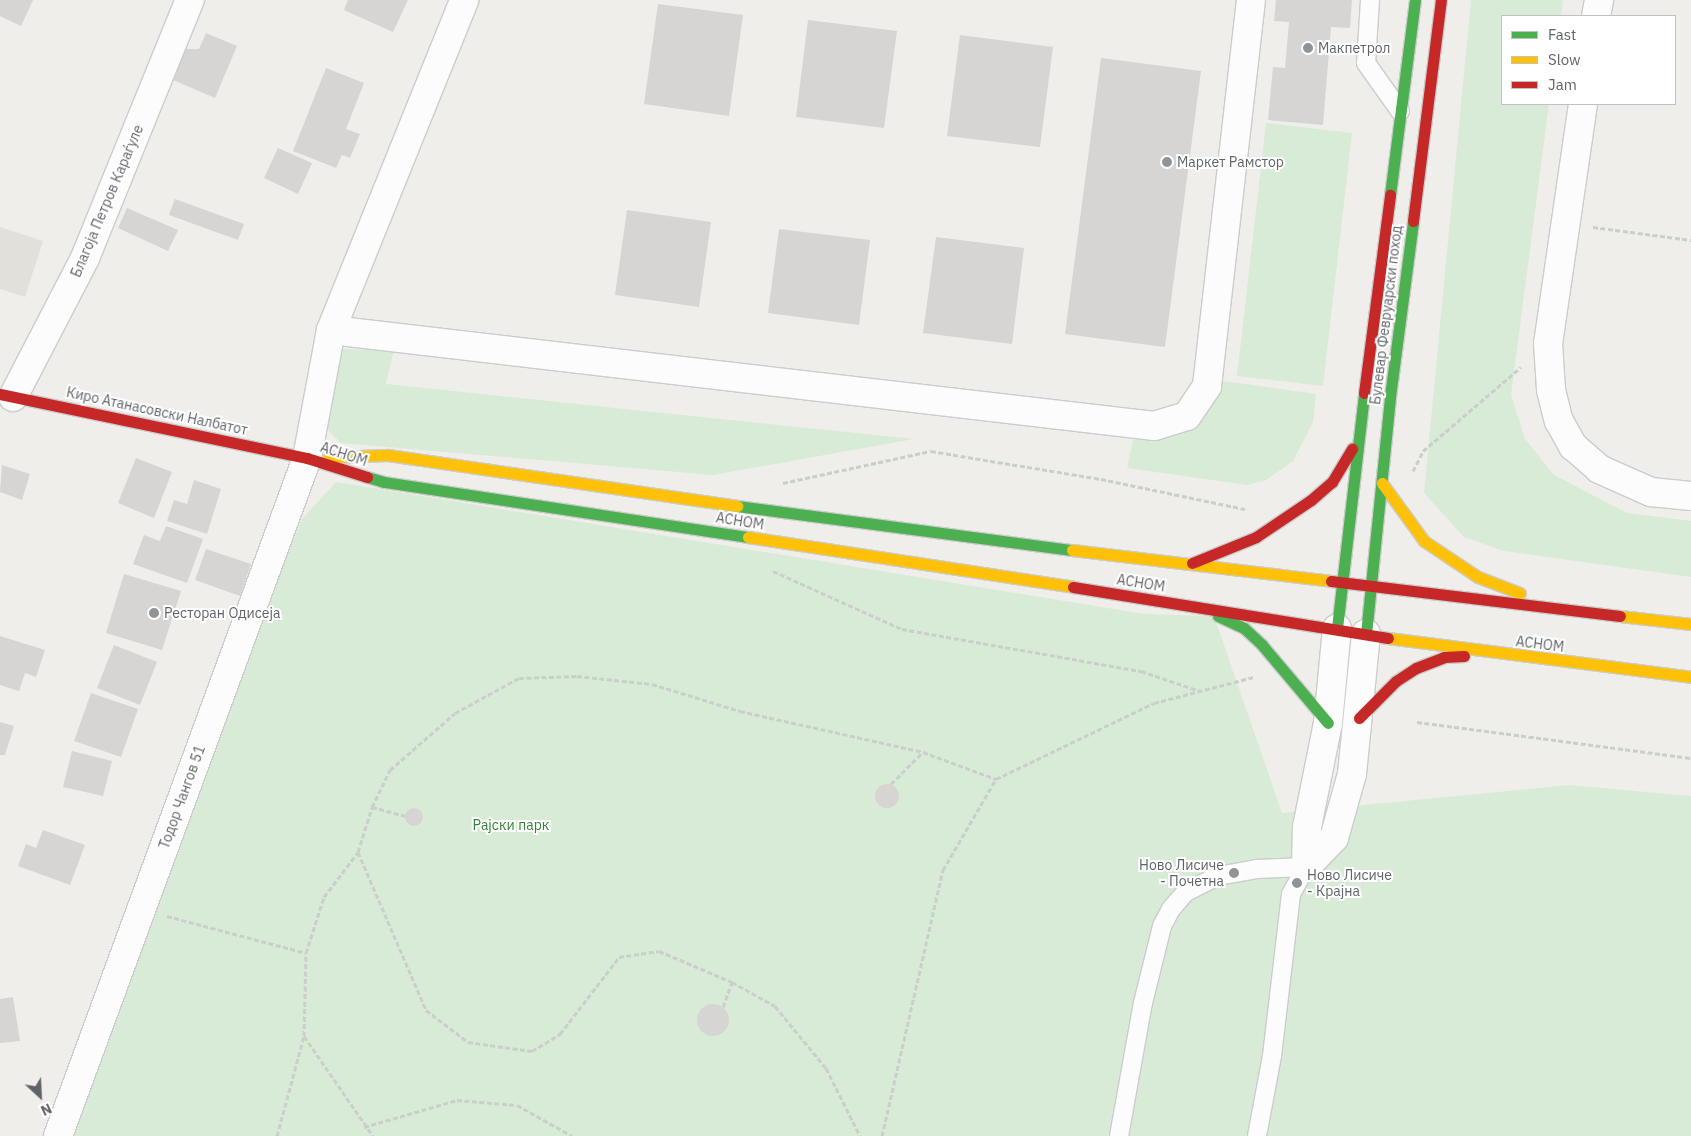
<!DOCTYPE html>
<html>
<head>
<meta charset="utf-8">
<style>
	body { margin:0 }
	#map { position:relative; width:1691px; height:1136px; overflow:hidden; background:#efeeea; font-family:"IBM Plex Sans",sans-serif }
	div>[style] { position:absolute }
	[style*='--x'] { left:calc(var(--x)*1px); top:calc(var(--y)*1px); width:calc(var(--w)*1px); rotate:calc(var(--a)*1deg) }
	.education>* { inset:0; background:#e2e0da }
	.green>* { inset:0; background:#d8ebd6 }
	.building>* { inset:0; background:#d6d5d3 }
	.round { border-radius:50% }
	.path>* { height:3px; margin-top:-1.5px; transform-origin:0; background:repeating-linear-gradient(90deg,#cacfcc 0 5px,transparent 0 7.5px) }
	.roads { filter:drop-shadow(1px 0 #cbcccc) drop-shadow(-1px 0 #cbcccc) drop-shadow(0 1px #cbcccc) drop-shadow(0 -1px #cbcccc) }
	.lane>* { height:18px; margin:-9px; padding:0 9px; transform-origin:9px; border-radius:9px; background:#fdfcfc }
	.street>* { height:28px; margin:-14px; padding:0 14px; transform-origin:14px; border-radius:14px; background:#fdfcfc }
	.fast>* { height:11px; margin:-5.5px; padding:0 5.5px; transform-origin:5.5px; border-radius:5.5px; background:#4caf50 }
	.slow>* { height:11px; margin:-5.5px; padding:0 5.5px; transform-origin:5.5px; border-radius:5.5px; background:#ffc107 }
	.jam>* { height:11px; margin:-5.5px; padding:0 5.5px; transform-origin:5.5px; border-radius:5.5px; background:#c62828 }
	.dots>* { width:14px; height:14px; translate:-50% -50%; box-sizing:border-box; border:2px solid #fff; border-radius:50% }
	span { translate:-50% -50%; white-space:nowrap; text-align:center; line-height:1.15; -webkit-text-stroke:4px #fff; paint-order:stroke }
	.poi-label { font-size:14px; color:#5f6368 }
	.left { translate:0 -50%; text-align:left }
	.right { translate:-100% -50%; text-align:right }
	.street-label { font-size:14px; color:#5f6368 }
	.park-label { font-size:14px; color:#348238 }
	.legend { position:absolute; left:1501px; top:15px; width:175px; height:90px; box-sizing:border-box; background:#fff; border:1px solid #bfc1c3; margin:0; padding:6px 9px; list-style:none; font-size:15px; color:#5f6368 }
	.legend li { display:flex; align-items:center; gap:10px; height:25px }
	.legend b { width:25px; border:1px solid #bfc1c3 }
	.north { position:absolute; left:15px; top:1071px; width:50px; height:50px; -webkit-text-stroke:4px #fff; paint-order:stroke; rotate:155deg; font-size:14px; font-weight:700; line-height:20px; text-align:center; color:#5f6368 }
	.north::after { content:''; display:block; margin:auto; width:18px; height:22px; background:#5f6368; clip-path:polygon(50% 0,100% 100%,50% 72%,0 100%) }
</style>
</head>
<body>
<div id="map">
	<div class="education">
		<i style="clip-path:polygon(0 227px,43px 241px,25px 297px,0 289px)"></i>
	</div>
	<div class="green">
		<i style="clip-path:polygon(1471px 0,1563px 0,1561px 16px,1502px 16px,1502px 104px,1549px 104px,1511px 395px,1525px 439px,1554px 475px,1627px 513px,1691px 521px,1691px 577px,1504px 551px,1464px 537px,1424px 493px)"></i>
		<i style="clip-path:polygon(1266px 123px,1352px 133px,1323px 386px,1237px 376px)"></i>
		<i style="clip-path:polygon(337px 349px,394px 350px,386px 384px,914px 439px,713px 475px,341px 443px,329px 431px,321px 412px)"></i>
		<i style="clip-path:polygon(1223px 381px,1316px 394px,1313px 422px,1293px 461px,1266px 480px,1247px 485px,1127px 468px,1134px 436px,1217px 392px)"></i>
		<i style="clip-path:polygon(336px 482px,1144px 614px,1214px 616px,1282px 813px,1569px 785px,1691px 796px,1691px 1136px,58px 1136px,140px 909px,302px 519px)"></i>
	</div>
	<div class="building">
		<i style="clip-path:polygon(0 0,33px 0,21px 26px,0 16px)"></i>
		<i style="clip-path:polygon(348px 0,408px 0,393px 32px,344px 10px)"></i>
		<i style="clip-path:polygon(1276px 0,1352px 0,1350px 28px,1331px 27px,1323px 125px,1268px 120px,1273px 67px,1285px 68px,1289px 22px,1274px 21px)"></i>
		<i style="clip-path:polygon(658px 4px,743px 15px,729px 116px,644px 104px)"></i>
		<i style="clip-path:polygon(808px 20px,897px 31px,884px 128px,796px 117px)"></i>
		<i style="clip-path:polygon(206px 33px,237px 46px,215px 98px,171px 79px,184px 49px,199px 49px)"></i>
		<i style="clip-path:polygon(960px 35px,1053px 47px,1040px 147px,947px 136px)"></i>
		<i style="clip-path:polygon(1101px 58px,1201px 71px,1165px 347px,1065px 334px)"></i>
		<i style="clip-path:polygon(326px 68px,364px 83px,346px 129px,360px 134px,350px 158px,342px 155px,336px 168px,293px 151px)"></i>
		<i style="clip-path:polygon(278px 148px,312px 163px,298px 194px,264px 178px)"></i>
		<i style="clip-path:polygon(175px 199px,244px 224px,238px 240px,169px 215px)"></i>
		<i style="clip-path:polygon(127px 208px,178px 230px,168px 251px,118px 228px)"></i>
		<i style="clip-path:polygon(627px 210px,711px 222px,699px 307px,615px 295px)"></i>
		<i style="clip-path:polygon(779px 229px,870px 240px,859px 325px,768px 313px)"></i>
		<i style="clip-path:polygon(936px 237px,1024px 248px,1012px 344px,923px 333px)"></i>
		<i style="clip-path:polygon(136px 458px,172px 472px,154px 518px,118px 503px)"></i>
		<i style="clip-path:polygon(2px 465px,30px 474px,22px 500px,0 492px)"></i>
		<i style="clip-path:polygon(194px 480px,221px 489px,207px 534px,167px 521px,174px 500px,187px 504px)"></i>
		<i style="clip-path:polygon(166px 526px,203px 539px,187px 583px,133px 564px,144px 535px,160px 541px)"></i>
		<i style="clip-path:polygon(206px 549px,251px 564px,240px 596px,195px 580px)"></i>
		<i style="clip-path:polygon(124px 574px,181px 591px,162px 650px,106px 633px)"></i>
		<i style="clip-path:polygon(0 636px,45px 650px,36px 677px,25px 673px,19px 691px,0 685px)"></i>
		<i style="clip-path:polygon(114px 645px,157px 662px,140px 705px,97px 688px)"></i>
		<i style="clip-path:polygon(91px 693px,138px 709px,121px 757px,74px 741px)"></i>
		<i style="clip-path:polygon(0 722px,14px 726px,5px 755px,0 755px)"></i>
		<i style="clip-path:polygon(72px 751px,112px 761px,103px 796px,63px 787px)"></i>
		<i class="round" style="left:875px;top:784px;width:24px;height:24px"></i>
		<i class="round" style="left:405px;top:808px;width:18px;height:18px"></i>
		<i style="clip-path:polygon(43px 830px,85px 845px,70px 885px,18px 866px,26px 844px,36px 848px)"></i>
		<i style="clip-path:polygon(13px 997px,20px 1041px,0 1043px,0 999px)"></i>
		<i class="round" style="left:697px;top:1004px;width:32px;height:32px"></i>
	</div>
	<div class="path">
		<i style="--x:1593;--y:227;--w:99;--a:7.6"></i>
		<i style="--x:1413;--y:471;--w:22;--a:-63"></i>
		<i style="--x:1423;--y:451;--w:129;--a:-40.6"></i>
		<i style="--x:783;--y:483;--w:151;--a:-12.2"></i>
		<i style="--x:931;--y:451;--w:172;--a:9.4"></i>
		<i style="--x:1101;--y:479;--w:147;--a:11.8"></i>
		<i style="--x:773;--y:571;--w:141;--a:24.2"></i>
		<i style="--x:902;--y:629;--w:243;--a:10"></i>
		<i style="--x:1141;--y:671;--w:62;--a:18.7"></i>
		<i style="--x:1417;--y:722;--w:276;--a:7.5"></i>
		<i style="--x:891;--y:784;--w:44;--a:-45"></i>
		<i style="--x:372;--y:807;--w:34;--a:15"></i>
		<i style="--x:358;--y:852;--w:172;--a:66.7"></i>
		<i style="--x:426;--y:1010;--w:53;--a:37.3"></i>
		<i style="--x:468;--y:1042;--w:65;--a:8"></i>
		<i style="--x:532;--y:1051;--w:33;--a:-31"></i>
		<i style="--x:560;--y:1034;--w:97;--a:-52.5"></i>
		<i style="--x:619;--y:957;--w:40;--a:-8.5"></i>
		<i style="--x:659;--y:951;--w:79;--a:23"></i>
		<i style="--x:732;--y:982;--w:49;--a:29.2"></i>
		<i style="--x:775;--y:1006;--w:80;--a:50.6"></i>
		<i style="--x:826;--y:1068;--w:76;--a:63.4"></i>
		<i style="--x:167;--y:916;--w:144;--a:14.9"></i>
		<i style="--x:723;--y:1007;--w:27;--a:-70"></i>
		<i style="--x:304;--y:1036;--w:121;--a:55.4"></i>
		<i style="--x:364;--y:1127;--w:97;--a:-16.2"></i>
		<i style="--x:457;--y:1100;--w:60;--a:4.8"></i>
		<i style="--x:517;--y:1105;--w:63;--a:29.4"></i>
		<i style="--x:277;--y:1136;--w:104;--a:-74.9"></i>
		<i style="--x:304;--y:1036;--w:83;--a:-88.6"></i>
		<i style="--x:306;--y:953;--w:59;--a:-72.2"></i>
		<i style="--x:324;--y:897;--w:56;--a:-52.9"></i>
		<i style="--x:358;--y:852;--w:47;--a:-72.7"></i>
		<i style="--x:372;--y:807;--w:41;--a:-64.1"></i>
		<i style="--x:390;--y:770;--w:86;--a:-41.2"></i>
		<i style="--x:455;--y:713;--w:73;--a:-28.7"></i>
		<i style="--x:519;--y:678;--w:58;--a:-2"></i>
		<i style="--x:577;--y:676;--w:75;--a:6.1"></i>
		<i style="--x:652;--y:684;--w:92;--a:17.1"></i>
		<i style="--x:740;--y:711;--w:188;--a:12.6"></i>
		<i style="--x:923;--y:752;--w:78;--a:20.3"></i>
		<i style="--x:882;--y:1136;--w:273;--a:-77.1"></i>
		<i style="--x:943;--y:870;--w:105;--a:-59.8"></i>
		<i style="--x:996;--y:779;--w:175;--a:-25.7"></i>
		<i style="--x:1154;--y:703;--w:103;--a:-14.6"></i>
	</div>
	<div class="roads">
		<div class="lane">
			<i style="--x:1370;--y:0;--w:63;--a:93.6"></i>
			<i style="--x:1366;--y:63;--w:59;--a:54.7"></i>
			<i style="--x:1119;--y:1136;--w:135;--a:-79.8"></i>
			<i style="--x:1143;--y:1003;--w:79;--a:-76.1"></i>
			<i style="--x:1162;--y:926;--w:19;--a:-62"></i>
			<i style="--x:1171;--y:909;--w:23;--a:-49"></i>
			<i style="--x:1186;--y:892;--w:36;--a:-27"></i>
			<i style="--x:1218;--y:876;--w:39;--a:-10"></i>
			<i style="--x:1256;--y:869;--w:50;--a:-2.3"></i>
			<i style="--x:1257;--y:1136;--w:81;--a:-79.4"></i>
			<i style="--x:1272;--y:1056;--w:163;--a:-83.3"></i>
			<i style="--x:1291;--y:894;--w:31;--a:-61"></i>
		</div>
		<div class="street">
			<i style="--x:1596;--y:16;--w:16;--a:-79"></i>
			<i style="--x:1583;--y:104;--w:242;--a:98.3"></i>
			<i style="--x:1548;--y:343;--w:47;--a:86.3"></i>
			<i style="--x:1551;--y:390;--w:32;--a:76"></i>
			<i style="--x:1559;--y:421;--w:29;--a:61"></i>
			<i style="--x:1573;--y:446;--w:35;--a:41"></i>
			<i style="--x:1599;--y:469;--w:57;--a:23.9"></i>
			<i style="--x:1651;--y:492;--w:40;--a:5.7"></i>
			<i style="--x:331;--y:330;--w:356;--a:-68"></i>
			<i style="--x:13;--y:397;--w:157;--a:-62.6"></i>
			<i style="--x:85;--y:258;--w:279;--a:-67.9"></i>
			<i style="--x:1306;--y:867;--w:40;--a:-46"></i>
			<i style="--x:1334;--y:838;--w:66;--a:-74.3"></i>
			<i style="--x:1352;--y:774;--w:141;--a:-84.3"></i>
			<i style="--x:1306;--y:867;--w:40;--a:-88.6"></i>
			<i style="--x:1307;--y:827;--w:106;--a:-78.6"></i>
			<i style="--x:1328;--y:723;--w:95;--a:-84.6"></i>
			<i style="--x:58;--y:1136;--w:722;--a:-69.83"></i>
			<i style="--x:307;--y:458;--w:130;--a:-79.4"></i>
			<i style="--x:331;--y:330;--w:829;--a:6.65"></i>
			<i style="--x:1154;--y:426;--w:34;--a:-17"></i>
			<i style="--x:1187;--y:416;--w:36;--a:-56"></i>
			<i style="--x:1207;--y:386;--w:388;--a:-83.5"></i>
		</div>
		<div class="fast">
			<i style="--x:1390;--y:195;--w:197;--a:-82.7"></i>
			<i style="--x:367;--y:477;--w:18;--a:16"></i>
			<i style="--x:384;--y:482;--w:368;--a:8.6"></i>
			<i style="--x:737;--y:506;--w:338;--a:7.5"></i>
			<i style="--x:1218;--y:616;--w:29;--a:25"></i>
			<i style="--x:1244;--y:628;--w:25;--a:43"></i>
			<i style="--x:1262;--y:645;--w:102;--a:49.8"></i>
			<i style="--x:1337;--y:628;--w:237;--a:-83.4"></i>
			<i style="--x:1366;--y:634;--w:246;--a:-84.2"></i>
			<i style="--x:1391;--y:389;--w:169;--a:-82.5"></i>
		</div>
		<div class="slow">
			<i style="--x:329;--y:457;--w:59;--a:-1.9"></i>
			<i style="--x:388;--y:455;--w:353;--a:8.3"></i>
			<i style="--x:1382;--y:483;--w:72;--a:54.1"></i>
			<i style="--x:1424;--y:541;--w:65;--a:33.7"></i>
			<i style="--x:1478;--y:577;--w:45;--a:20.9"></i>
			<i style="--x:748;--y:537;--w:329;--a:8.7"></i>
			<i style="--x:1072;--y:550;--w:261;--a:6.8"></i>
			<i style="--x:1620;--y:616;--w:71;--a:6.4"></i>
			<i style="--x:1388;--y:638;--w:305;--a:7.3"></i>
		</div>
		<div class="jam">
			<i style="--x:1413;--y:221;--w:223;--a:-82.8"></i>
			<i style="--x:1364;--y:393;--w:200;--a:-82.5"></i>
			<i style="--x:0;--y:394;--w:314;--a:11.8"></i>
			<i style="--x:307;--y:458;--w:63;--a:17.6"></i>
			<i style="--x:1192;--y:563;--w:69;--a:-22.1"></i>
			<i style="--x:1256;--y:537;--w:66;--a:-33.9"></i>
			<i style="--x:1311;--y:500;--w:28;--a:-41"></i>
			<i style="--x:1332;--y:482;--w:39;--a:-59"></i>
			<i style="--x:1331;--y:581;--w:291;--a:6.9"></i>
			<i style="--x:1073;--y:587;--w:319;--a:9.2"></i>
			<i style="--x:1359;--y:718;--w:52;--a:-45"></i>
			<i style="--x:1396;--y:681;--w:24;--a:-33"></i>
			<i style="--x:1416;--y:668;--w:30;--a:-21"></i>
			<i style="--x:1444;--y:657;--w:20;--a:-3"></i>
		</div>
	</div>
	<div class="dots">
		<i style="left:1308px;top:48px;background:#919496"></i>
		<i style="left:1167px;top:162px;background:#919496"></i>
		<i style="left:154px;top:613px;background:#919496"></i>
		<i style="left:1234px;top:873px;background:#919496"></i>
		<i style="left:1297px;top:883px;background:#919496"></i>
	</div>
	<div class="poi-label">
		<span class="left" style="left:1318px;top:48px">Макпетрол</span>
		<span class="left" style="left:1177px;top:162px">Маркет Рамстор</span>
		<span class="left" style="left:164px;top:613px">Ресторан Одисеја</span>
		<span class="right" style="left:1224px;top:873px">Ново Лисиче<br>- Почетна</span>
		<span class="left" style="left:1307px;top:883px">Ново Лисиче<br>- Крајна</span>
	</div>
	<div class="street-label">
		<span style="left:107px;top:201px;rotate:-67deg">Благоја Петров Караѓуле</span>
		<span style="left:1386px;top:315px;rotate:-83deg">Булевар Февруарски поход</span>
		<span style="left:157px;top:411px;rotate:12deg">Киро Атанасовски Налбатот</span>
		<span style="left:344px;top:454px;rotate:18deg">АСНОМ</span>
		<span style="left:740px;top:521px;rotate:9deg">АСНОМ</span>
		<span style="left:1141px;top:583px;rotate:9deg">АСНОМ</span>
		<span style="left:1540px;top:644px;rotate:7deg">АСНОМ</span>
		<span style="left:182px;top:797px;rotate:-70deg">Тодор Чангов 51</span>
	</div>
	<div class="park-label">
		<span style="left:511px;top:825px">Рајски парк</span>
	</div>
	<ul class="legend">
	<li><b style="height:6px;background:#4caf50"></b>Fast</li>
	<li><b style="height:6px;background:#ffc107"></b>Slow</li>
	<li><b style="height:6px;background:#c62828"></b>Jam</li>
	</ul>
	<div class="north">N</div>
</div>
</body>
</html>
